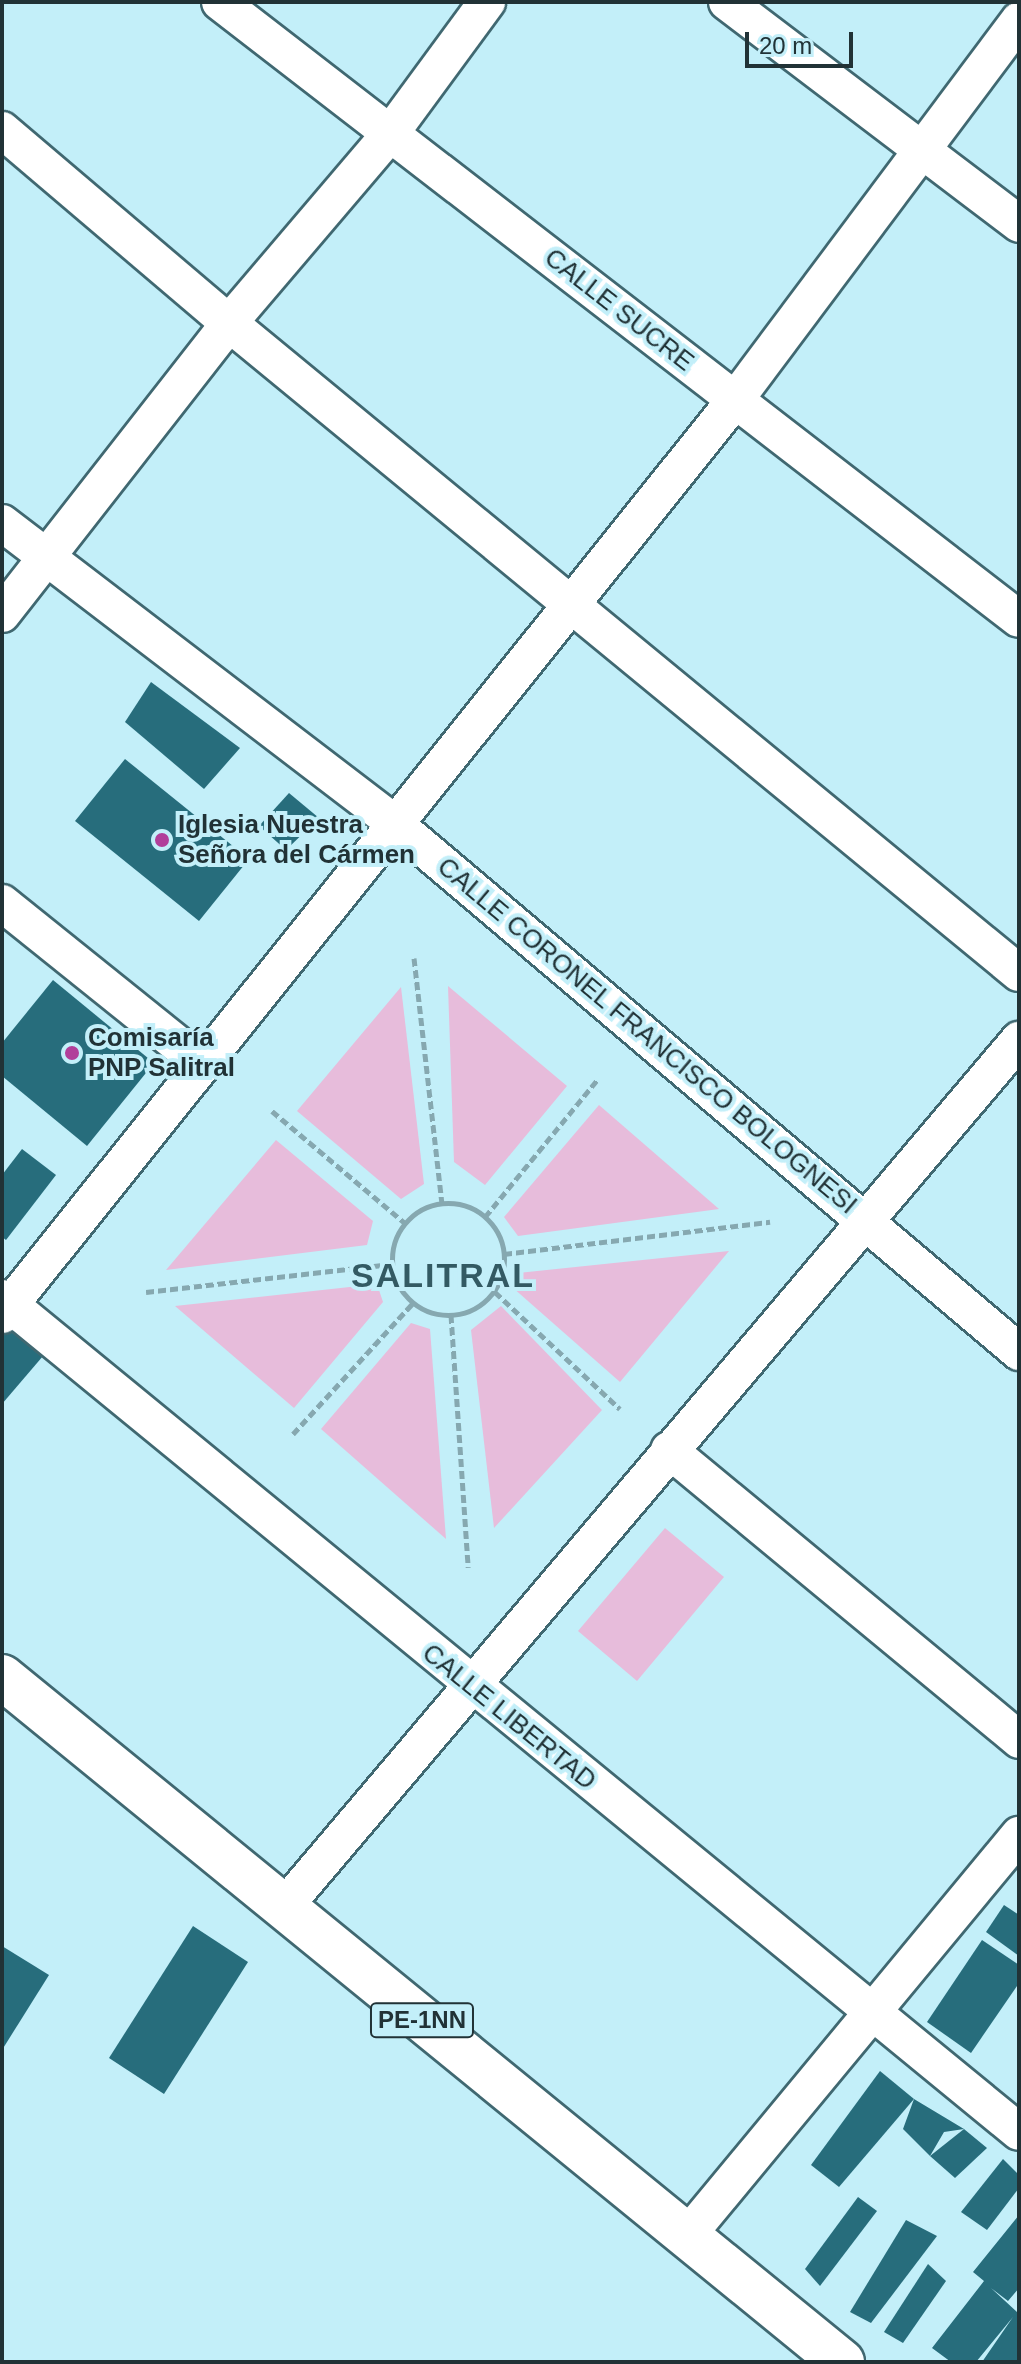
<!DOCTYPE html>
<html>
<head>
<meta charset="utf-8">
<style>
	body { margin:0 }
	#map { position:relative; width:1021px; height:2364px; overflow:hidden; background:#c3eff9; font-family:Arial,sans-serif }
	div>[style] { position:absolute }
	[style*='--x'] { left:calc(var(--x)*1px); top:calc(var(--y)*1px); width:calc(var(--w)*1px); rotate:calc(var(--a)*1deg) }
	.green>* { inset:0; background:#e7bcdb }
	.building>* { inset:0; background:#276d7c }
	.path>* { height:5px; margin-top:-2.5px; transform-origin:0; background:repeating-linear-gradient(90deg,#86a8b0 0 8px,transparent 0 12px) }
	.path>.ring { margin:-2.5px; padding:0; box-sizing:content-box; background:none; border:5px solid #86a8b0; border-radius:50% }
	.roads { filter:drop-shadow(2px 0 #406871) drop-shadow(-2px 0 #406871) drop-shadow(0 2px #406871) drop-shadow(0 -2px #406871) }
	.minor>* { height:36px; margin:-18px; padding:0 18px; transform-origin:18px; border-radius:18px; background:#fff }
	.highway>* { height:44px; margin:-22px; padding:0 22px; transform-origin:22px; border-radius:22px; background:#fff }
	.dots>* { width:22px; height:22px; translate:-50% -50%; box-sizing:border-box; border:4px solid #c3eff9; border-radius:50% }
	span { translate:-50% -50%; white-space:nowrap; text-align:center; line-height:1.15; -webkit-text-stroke:8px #c3eff9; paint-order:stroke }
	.shield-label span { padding:2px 6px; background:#c3eff9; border:2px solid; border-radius:6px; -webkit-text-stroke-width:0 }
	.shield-label { font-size:24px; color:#213236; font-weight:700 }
	.street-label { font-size:26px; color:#213236 }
	.poi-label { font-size:26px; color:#213236; font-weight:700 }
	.left { translate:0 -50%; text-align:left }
	.district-label { font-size:34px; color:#335a63; font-weight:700; letter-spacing:2px }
	.frame { position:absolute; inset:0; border:4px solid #213236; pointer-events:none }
	.scale { position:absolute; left:745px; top:32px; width:108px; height:36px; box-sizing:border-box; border:4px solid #213236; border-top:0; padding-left:10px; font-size:24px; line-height:28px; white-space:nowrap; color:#213236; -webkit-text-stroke:6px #c3eff9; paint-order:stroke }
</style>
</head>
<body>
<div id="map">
	<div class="green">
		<i style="clip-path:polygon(448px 986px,567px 1086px,485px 1185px,454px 1162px)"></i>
		<i style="clip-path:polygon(401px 987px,424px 1184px,401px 1199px,297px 1111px)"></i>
		<i style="clip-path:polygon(599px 1105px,719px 1209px,518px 1236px,504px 1217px)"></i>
		<i style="clip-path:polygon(276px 1140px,373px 1221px,367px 1245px,166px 1270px)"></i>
		<i style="clip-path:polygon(729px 1251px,620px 1382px,512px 1287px,518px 1273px)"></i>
		<i style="clip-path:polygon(377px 1284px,383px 1302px,294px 1408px,175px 1306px)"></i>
		<i style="clip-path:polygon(501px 1306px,602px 1410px,494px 1528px,471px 1330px)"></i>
		<i style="clip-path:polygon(411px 1323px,430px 1329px,446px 1539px,321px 1429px)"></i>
		<i style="clip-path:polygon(665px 1528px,724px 1577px,637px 1681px,578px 1631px)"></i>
	</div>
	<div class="building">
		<i style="clip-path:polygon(151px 682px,240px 748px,204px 789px,125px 722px)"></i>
		<i style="clip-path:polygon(125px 759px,249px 859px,199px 921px,75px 821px)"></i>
		<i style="clip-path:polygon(289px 793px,319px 818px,286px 850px,259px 826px)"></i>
		<i style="clip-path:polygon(53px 980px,154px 1063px,87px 1146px,2px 1076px,2px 1043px)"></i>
		<i style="clip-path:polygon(22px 1149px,56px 1175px,6px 1240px,2px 1237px,2px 1175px)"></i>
		<i style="clip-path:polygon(12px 1317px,49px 1349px,2px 1404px,2px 1329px)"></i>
		<i style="clip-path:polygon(1004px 1905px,1019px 1915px,1019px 1956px,986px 1932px)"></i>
		<i style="clip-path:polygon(193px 1926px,248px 1962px,164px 2094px,109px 2058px)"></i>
		<i style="clip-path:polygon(982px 1940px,1019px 1965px,1019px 1983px,971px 2053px,927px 2022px)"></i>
		<i style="clip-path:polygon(2px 1946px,49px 1975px,2px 2050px)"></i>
		<i style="clip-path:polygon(880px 2071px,914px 2099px,839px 2187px,811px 2165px)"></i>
		<i style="clip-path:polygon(914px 2099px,964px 2129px,944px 2132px,930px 2156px,903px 2129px)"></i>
		<i style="clip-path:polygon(964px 2129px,987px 2148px,955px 2178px,930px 2156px)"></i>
		<i style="clip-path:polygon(1003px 2159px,1019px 2175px,1019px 2188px,987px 2230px,961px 2212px)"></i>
		<i style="clip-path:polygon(858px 2197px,877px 2211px,820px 2286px,805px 2269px)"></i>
		<i style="clip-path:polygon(1019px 2215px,1019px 2288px,1008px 2301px,991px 2288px,1017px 2312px,1019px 2362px,982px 2362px,1013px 2317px,976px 2362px,951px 2362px,932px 2348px,984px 2281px,973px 2272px)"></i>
		<i style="clip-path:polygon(906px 2220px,937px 2236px,871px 2323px,850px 2312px)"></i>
		<i style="clip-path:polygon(928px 2264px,946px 2281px,903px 2343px,884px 2332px)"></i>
	</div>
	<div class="path">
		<i style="--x:414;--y:958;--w:247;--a:83.5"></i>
		<i style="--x:272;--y:1111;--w:174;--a:40.1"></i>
		<i class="ring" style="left:392px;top:1203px;width:107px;height:107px"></i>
		<i style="--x:485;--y:1217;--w:178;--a:-50.7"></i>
		<i style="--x:504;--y:1254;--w:268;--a:-6.9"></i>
		<i style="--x:146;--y:1292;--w:247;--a:-6.5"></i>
		<i style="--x:495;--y:1292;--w:171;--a:43.1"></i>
		<i style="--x:451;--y:1315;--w:253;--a:86.1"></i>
		<i style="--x:293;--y:1434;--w:178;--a:-47.5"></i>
	</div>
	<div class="roads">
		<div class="minor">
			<i style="--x:220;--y:2;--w:1009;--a:37.68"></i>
			<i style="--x:727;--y:2;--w:367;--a:37.2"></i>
			<i style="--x:2;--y:130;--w:298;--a:40.4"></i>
			<i style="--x:229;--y:323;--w:1023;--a:39.45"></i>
			<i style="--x:2;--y:523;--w:494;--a:37.4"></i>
			<i style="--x:394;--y:823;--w:819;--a:40.24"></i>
			<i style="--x:2;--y:614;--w:369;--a:-52"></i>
			<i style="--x:229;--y:323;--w:248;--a:-49.6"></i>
			<i style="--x:390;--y:134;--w:164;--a:-53.7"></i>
			<i style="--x:2;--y:903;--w:257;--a:38.8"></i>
			<i style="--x:2;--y:1298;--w:1315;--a:39.35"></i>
			<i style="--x:2;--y:1315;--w:1172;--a:-51.3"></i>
			<i style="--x:735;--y:400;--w:474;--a:-53.2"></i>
			<i style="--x:669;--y:1450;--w:455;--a:39.6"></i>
			<i style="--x:284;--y:1907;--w:1137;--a:-49.71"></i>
			<i style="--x:687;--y:2236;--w:521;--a:-50.38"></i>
		</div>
		<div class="highway">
			<i style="--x:2;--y:1677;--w:1084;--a:39.2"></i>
		</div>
	</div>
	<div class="dots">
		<i style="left:162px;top:840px;background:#b13f9a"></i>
		<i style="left:72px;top:1053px;background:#b13f9a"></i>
	</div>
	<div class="shield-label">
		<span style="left:422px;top:2020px">PE-1NN</span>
	</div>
	<div class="street-label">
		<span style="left:619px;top:310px;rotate:38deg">CALLE SUCRE</span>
		<span style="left:647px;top:1036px;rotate:40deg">CALLE CORONEL FRANCISCO BOLOGNESI</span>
		<span style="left:509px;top:1717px;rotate:39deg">CALLE LIBERTAD</span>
	</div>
	<div class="poi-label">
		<span class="left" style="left:178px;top:840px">Iglesia Nuestra<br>Señora del Cármen</span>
		<span class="left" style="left:88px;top:1053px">Comisaría<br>PNP Salitral</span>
	</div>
	<div class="district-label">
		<span style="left:443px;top:1276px">SALITRAL</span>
	</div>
	<div class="frame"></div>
	<div class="scale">20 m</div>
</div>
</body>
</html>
